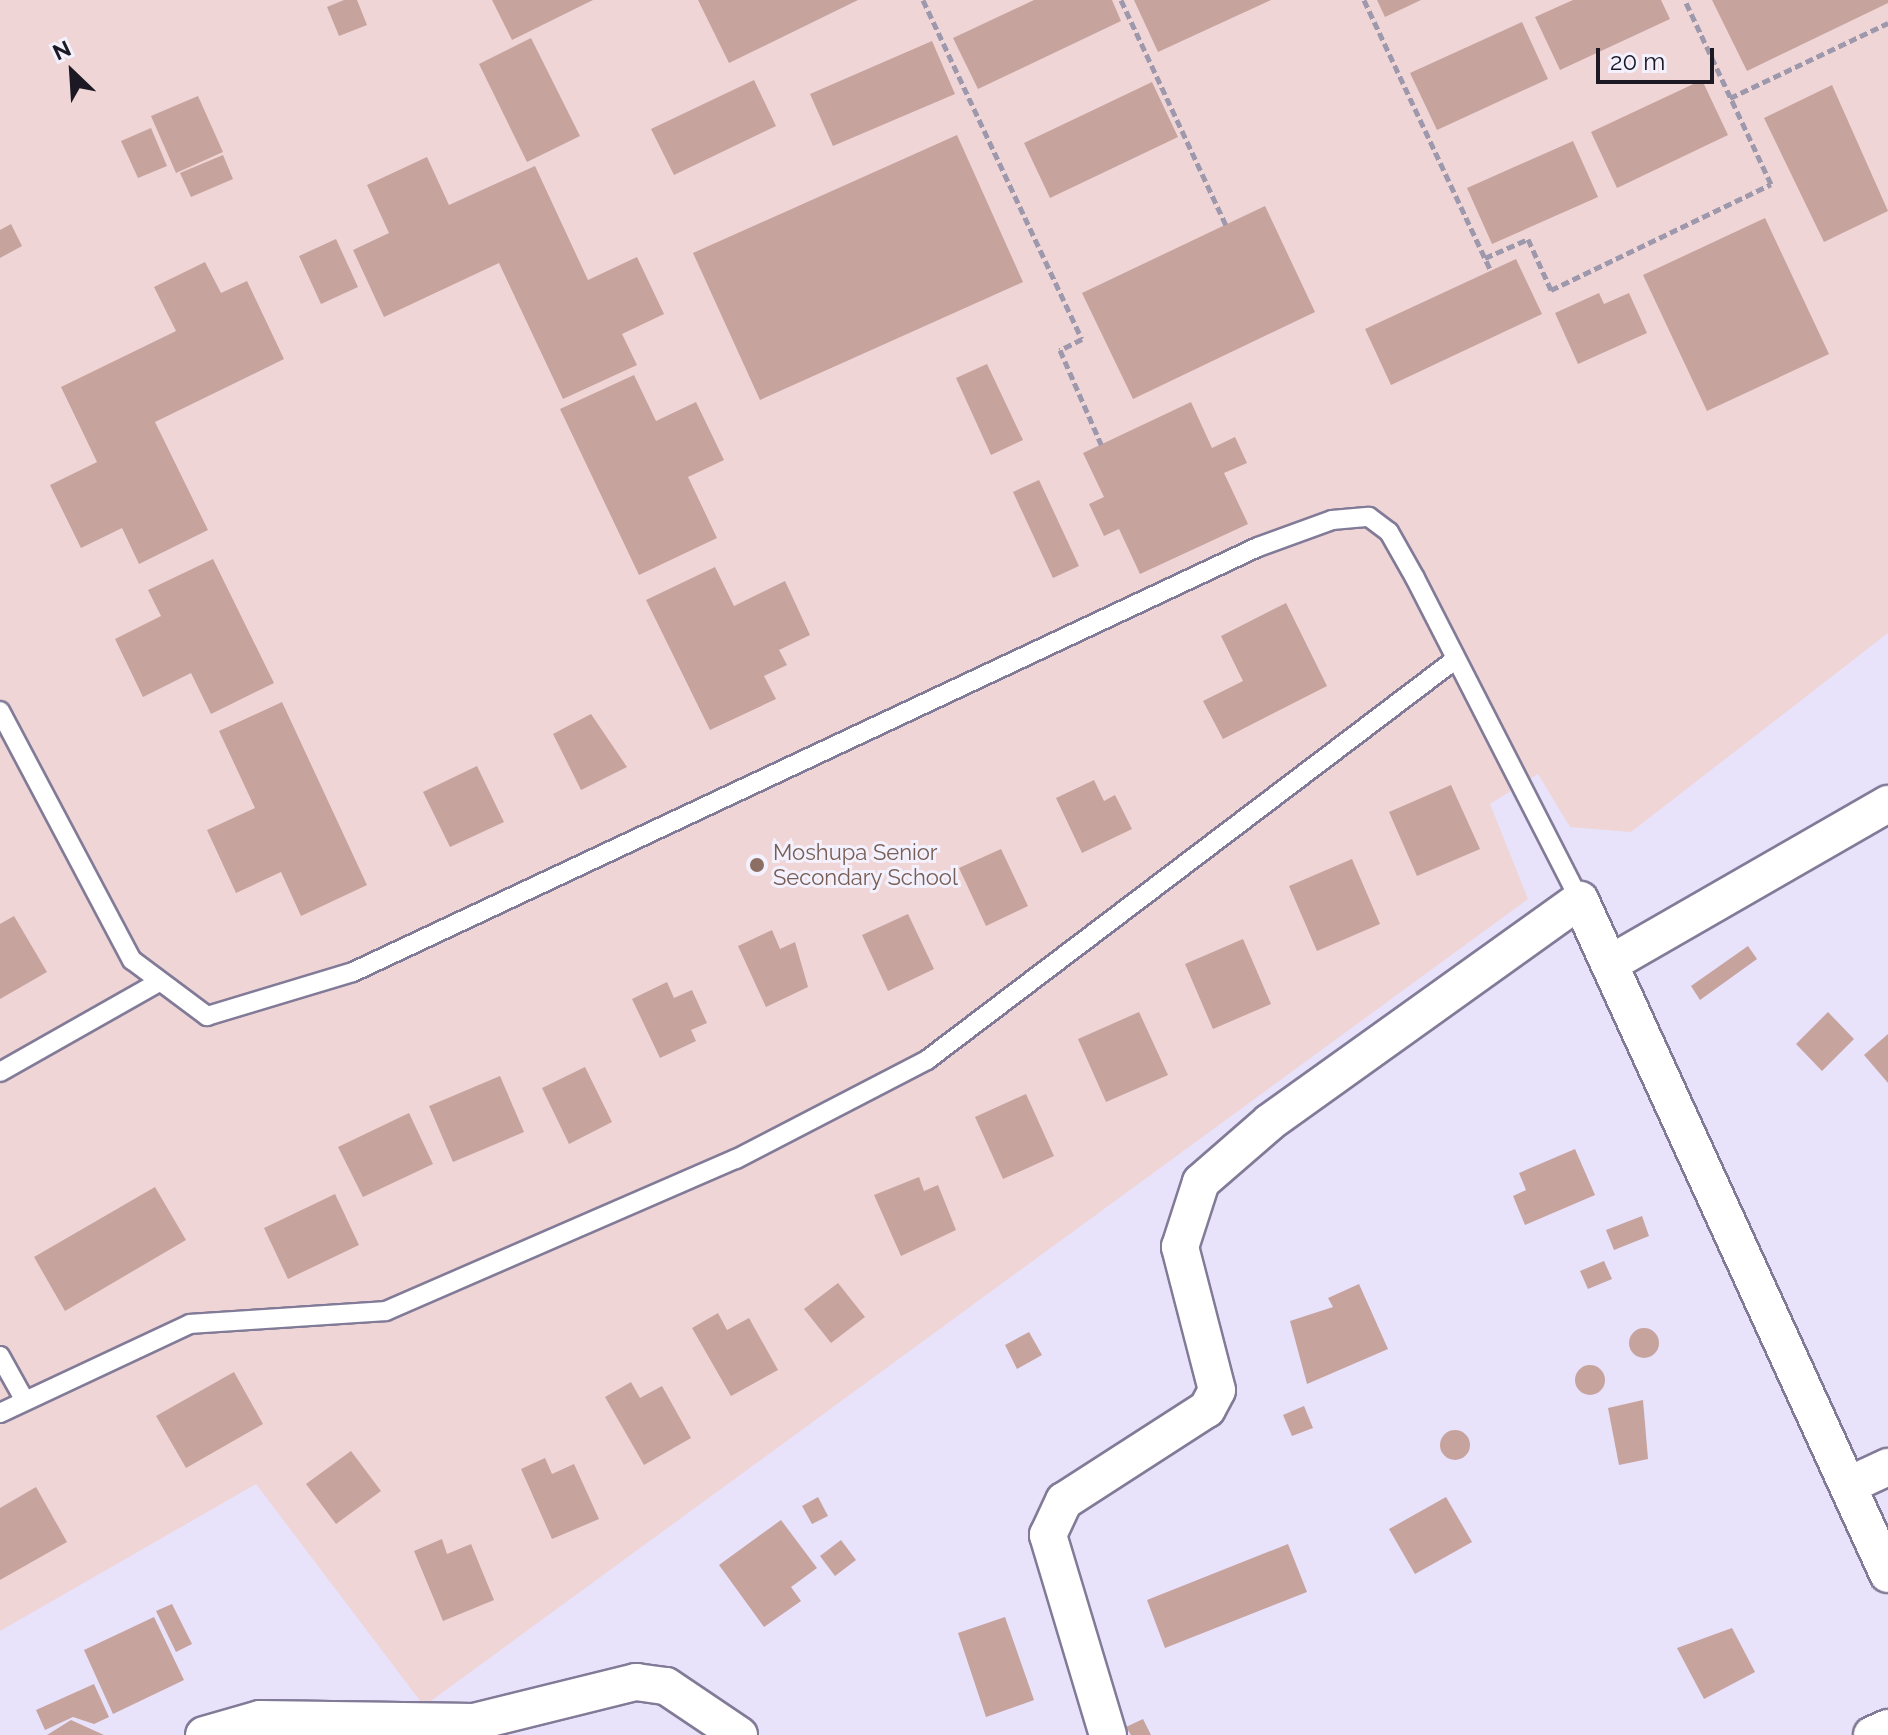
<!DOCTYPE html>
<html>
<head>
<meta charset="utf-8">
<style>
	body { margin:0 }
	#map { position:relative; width:1888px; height:1735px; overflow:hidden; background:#e8e2fb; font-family:Raleway,sans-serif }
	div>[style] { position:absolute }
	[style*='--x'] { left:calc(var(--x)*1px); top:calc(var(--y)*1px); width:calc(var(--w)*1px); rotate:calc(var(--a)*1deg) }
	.education>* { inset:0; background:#efd5d6 }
	.building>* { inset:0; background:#c7a39e }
	.round { border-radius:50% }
	.path>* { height:5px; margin-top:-2.5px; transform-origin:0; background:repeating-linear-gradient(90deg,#9d98ac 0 8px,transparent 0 12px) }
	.roads { filter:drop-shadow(2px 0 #827b98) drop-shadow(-2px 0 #827b98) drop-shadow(0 2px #827b98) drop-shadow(0 -2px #827b98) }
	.lane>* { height:18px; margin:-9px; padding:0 9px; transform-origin:9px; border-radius:9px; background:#fff }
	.street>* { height:36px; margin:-18px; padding:0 18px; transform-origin:18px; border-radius:18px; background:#fff }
	.dots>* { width:22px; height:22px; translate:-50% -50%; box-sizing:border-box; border:4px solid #f4f1fe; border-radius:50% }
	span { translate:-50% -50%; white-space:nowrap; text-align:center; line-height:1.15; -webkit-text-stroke:6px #f4f1fe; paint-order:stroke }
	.education-label { font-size:22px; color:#785e54 }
	.left { translate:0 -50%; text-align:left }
	.north { position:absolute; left:32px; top:32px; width:80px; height:80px; -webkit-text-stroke:6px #f4f1fe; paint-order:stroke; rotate:335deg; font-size:22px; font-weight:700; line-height:32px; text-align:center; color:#1c1924 }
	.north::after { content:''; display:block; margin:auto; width:28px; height:36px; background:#1c1924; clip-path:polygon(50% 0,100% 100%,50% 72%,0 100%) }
	.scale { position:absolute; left:1596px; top:48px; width:118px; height:36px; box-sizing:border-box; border:4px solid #1c1924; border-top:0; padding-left:10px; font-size:24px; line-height:28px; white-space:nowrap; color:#1c1924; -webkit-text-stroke:6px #f4f1fe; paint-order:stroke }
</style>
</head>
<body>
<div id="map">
	<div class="education">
		<i style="clip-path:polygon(0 0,1888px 0,1888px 633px,1631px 832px,1570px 827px,1538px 774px,1490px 804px,1528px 899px,424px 1706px,256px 1484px,0 1631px)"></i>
	</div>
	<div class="building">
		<i style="clip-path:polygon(344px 0,357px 0,367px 25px,339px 36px,327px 7px)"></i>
		<i style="clip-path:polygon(492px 0,593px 0,512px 40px)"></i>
		<i style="clip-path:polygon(698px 0,858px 0,729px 63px)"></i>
		<i style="clip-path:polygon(1034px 0,1112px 0,1121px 21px,978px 89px,953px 38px)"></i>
		<i style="clip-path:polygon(1134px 0,1271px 0,1158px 52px)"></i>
		<i style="clip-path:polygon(1377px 0,1421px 0,1385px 17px)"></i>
		<i style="clip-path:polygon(1573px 0,1661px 0,1670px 19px,1560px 70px,1535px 17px)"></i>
		<i style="clip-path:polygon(1712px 0,1888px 0,1888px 3px,1747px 71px)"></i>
		<i style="clip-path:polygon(1522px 22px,1548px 79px,1437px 130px,1410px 73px)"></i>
		<i style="clip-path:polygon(531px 38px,580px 136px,527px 162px,479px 64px)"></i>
		<i style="clip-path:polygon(932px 41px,955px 94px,833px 146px,810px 94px)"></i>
		<i style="clip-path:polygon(754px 80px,776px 126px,674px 175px,651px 129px)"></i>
		<i style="clip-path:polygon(1702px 80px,1728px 135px,1617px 188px,1591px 132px)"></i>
		<i style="clip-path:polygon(1152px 82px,1178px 137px,1050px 198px,1024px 143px)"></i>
		<i style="clip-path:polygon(1832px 85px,1888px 211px,1824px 242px,1764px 118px)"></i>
		<i style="clip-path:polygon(198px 96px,223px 152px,176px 173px,151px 116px)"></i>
		<i style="clip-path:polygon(151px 128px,167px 166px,138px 178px,121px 141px)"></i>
		<i style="clip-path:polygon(957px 135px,1023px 282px,760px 400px,693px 253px)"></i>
		<i style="clip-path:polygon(1573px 141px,1598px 197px,1492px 244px,1467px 188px)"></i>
		<i style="clip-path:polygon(223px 155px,233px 179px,191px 197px,180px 173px)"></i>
		<i style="clip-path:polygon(427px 157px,449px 205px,535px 166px,588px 280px,637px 257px,664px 314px,622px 334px,637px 365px,563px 399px,499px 263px,384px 317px,353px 250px,389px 233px,367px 185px)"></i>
		<i style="clip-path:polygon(1265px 206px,1315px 312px,1133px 399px,1082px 293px)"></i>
		<i style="clip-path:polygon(1765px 218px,1829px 354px,1707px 411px,1643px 275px)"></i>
		<i style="clip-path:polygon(11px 224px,22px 246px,0 258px,0 230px)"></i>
		<i style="clip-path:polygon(336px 239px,358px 287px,321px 304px,299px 256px)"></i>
		<i style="clip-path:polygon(1516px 259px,1542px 314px,1391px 385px,1365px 329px)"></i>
		<i style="clip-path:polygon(205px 262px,221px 293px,247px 281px,284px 359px,155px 422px,208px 530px,139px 564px,122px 528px,81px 548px,50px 485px,97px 462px,61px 387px,176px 331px,154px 287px)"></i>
		<i style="clip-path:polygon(1599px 293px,1604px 304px,1629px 293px,1647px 333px,1578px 364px,1555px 313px)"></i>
		<i style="clip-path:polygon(987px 364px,1023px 440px,991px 455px,956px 378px)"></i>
		<i style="clip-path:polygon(634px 375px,656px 421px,696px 402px,724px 460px,688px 477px,717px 538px,639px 575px,560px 409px)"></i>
		<i style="clip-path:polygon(1191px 402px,1212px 448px,1235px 437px,1247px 463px,1224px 473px,1248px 524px,1140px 574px,1119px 529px,1104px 536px,1089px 504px,1104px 497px,1083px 453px)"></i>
		<i style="clip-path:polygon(1039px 480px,1079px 566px,1053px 578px,1013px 492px)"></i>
		<i style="clip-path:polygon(213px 559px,274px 683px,211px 714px,191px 673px,143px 697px,115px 639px,161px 616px,148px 590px)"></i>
		<i style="clip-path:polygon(715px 567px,734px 606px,785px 581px,810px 635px,779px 650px,787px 665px,764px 676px,776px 699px,710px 730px,646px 600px)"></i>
		<i style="clip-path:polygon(1286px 603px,1327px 686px,1223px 739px,1203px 701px,1243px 681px,1221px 636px)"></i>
		<i style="clip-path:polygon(282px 702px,367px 885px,301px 916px,281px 872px,236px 893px,207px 830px,255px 808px,219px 731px)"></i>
		<i style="clip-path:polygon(591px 714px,627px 767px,581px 790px,553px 734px)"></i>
		<i style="clip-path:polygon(477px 766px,504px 822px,450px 847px,423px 792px)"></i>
		<i style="clip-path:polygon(1094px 780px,1104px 801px,1115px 795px,1132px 829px,1082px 853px,1056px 798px)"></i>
		<i style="clip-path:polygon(1451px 785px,1480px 849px,1417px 876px,1389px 812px)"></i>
		<i style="clip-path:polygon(1001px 849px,1028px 906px,986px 926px,959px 868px)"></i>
		<i style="clip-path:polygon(1352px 859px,1380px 924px,1317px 951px,1289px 886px)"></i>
		<i style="clip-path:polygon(908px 914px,934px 969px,888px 991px,862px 935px)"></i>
		<i style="clip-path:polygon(14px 916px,47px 972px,0 999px,0 924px)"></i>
		<i style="clip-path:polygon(772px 930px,780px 949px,795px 942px,808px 987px,766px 1007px,738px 946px)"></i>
		<i style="clip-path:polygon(1243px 939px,1271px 1004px,1213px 1029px,1185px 964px)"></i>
		<i style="clip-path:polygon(1748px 946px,1757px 959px,1700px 1000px,1691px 986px)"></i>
		<i style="clip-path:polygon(667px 982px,674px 998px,692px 990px,707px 1023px,691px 1030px,696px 1041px,660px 1058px,632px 999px)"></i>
		<i style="clip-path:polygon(1139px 1012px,1168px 1075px,1106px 1102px,1078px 1039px)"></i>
		<i style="clip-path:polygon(1828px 1012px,1854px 1039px,1822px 1071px,1796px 1044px)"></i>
		<i style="clip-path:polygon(1888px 1034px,1888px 1083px,1864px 1055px)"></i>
		<i style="clip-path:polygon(585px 1067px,612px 1122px,569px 1144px,542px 1088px)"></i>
		<i style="clip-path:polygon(500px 1076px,524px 1132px,453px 1162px,429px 1106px)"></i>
		<i style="clip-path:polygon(1026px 1094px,1054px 1156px,1003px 1179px,975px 1117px)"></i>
		<i style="clip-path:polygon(409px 1113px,433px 1164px,363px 1197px,338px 1147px)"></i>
		<i style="clip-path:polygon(1575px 1149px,1595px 1195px,1525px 1225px,1513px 1196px,1526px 1190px,1519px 1173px)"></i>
		<i style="clip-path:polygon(919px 1177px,924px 1191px,938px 1185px,956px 1230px,901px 1256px,874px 1195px)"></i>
		<i style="clip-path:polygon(155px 1187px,186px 1240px,65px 1311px,34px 1257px)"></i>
		<i style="clip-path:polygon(335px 1194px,359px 1245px,288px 1279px,264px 1228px)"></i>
		<i style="clip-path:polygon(1642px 1216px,1649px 1236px,1614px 1250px,1606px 1230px)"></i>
		<i style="clip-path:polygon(1604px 1261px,1612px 1279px,1588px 1289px,1580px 1271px)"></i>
		<i style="clip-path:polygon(838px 1283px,865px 1317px,831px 1343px,804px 1309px)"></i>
		<i style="clip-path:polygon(1359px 1284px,1388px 1349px,1307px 1384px,1290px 1321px,1333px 1307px,1328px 1298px)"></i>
		<i style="clip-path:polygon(718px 1313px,727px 1330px,749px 1318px,778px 1370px,731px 1396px,692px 1328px)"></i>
		<i class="round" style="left:1629px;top:1328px;width:30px;height:30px"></i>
		<i style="clip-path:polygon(1029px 1332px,1042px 1355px,1017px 1369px,1005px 1345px)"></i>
		<i class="round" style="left:1575px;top:1365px;width:30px;height:30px"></i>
		<i style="clip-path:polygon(234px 1372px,263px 1424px,186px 1468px,156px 1416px)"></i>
		<i style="clip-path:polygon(631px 1382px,640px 1398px,662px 1386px,691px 1438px,644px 1465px,605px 1397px)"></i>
		<i style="clip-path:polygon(1643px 1400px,1648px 1459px,1619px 1465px,1608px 1408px)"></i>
		<i style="clip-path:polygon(1304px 1406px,1313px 1428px,1292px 1436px,1283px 1415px)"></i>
		<i class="round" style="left:1440px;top:1430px;width:30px;height:30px"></i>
		<i style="clip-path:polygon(351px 1451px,381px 1491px,336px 1524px,306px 1484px)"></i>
		<i style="clip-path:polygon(545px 1458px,552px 1474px,574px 1464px,599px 1519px,552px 1539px,521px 1469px)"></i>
		<i style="clip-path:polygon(36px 1487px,67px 1542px,0 1580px,0 1508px)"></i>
		<i style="clip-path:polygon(818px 1497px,828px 1516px,812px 1524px,802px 1506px)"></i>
		<i style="clip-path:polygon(1446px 1497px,1472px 1542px,1415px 1574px,1389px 1529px)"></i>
		<i style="clip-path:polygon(781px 1520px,817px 1568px,791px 1587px,801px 1601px,764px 1627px,719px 1565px)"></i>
		<i style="clip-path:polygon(442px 1539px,447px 1554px,471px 1544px,494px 1600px,443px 1621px,414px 1551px)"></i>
		<i style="clip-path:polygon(841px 1540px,856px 1560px,835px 1576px,820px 1556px)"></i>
		<i style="clip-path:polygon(1288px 1544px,1307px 1592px,1165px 1648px,1147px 1600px)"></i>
		<i style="clip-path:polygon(172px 1604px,192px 1644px,176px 1652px,156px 1611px)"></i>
		<i style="clip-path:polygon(154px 1617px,184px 1680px,113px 1714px,84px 1650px)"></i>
		<i style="clip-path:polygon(1005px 1617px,1034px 1700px,986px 1717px,958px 1633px)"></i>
		<i style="clip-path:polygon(1732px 1628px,1755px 1672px,1704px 1699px,1677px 1648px)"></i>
		<i style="clip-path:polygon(94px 1684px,109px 1717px,94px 1724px,73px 1717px,45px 1730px,36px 1710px)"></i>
		<i style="clip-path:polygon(1143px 1719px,1151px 1735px,1131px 1735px,1126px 1727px)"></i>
		<i style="clip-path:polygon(71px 1720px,104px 1735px,47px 1735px)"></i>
	</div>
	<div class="path">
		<i style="--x:923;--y:0;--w:374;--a:64.9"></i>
		<i style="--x:1082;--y:339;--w:25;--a:153"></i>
		<i style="--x:1060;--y:350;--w:103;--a:66.4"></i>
		<i style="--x:1121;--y:0;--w:248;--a:65"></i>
		<i style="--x:1364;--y:0;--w:299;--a:64.9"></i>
		<i style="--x:1730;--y:98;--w:175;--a:-25.4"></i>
		<i style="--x:1485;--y:258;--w:47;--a:-23.8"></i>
		<i style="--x:1528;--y:239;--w:56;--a:65.7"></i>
		<i style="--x:1551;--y:290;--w:244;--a:-25.7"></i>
		<i style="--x:1771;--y:184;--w:203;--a:-115.1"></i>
	</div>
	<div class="roads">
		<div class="lane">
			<i style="--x:0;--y:711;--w:282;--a:62.1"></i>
			<i style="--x:132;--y:960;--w:94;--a:36.7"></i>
			<i style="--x:207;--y:1016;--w:152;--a:-16.8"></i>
			<i style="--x:353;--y:972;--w:1000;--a:-25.16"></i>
			<i style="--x:1258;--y:547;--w:79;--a:-20"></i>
			<i style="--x:1332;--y:520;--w:37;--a:-5"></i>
			<i style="--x:1369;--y:517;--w:25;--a:37"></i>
			<i style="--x:1389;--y:532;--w:53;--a:60.5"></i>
			<i style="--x:1415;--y:578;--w:362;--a:62.9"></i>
			<i style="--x:0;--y:1072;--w:180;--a:-29.5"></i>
			<i style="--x:0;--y:1356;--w:49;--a:60.8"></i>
			<i style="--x:0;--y:1413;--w:210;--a:-25.1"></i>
			<i style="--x:190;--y:1324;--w:196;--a:-3.8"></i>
			<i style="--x:386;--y:1311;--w:382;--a:-23.5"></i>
			<i style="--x:736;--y:1159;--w:215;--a:-27.4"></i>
			<i style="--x:927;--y:1060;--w:659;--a:-37.17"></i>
		</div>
		<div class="street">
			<i style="--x:1613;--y:962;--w:317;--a:-29.9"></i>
			<i style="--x:1849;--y:1485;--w:43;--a:-24.8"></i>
			<i style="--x:204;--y:1735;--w:58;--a:-15.9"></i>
			<i style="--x:260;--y:1719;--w:214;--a:0.8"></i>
			<i style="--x:474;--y:1722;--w:167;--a:-13.9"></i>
			<i style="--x:636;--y:1682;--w:30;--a:8"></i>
			<i style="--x:666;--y:1686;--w:88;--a:33.9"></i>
			<i style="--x:1108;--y:1735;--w:209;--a:-106.7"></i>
			<i style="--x:1048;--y:1535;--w:38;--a:-65"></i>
			<i style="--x:1064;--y:1501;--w:170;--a:-32.8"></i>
			<i style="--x:1207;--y:1409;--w:21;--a:-62"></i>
			<i style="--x:1217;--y:1390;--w:148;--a:-104.5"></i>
			<i style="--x:1180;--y:1247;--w:68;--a:-72.1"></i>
			<i style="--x:1201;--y:1182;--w:91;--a:-41"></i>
			<i style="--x:1270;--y:1122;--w:381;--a:-35.6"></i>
			<i style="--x:1580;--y:900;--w:741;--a:65.44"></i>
			<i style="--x:1872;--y:1735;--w:17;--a:-24"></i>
		</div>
	</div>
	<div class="dots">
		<i style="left:757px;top:865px;background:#8d6e63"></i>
	</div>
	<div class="education-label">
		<span class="left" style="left:773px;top:865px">Moshupa Senior<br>Secondary School</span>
	</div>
	<div class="north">N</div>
	<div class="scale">20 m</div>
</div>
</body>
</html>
